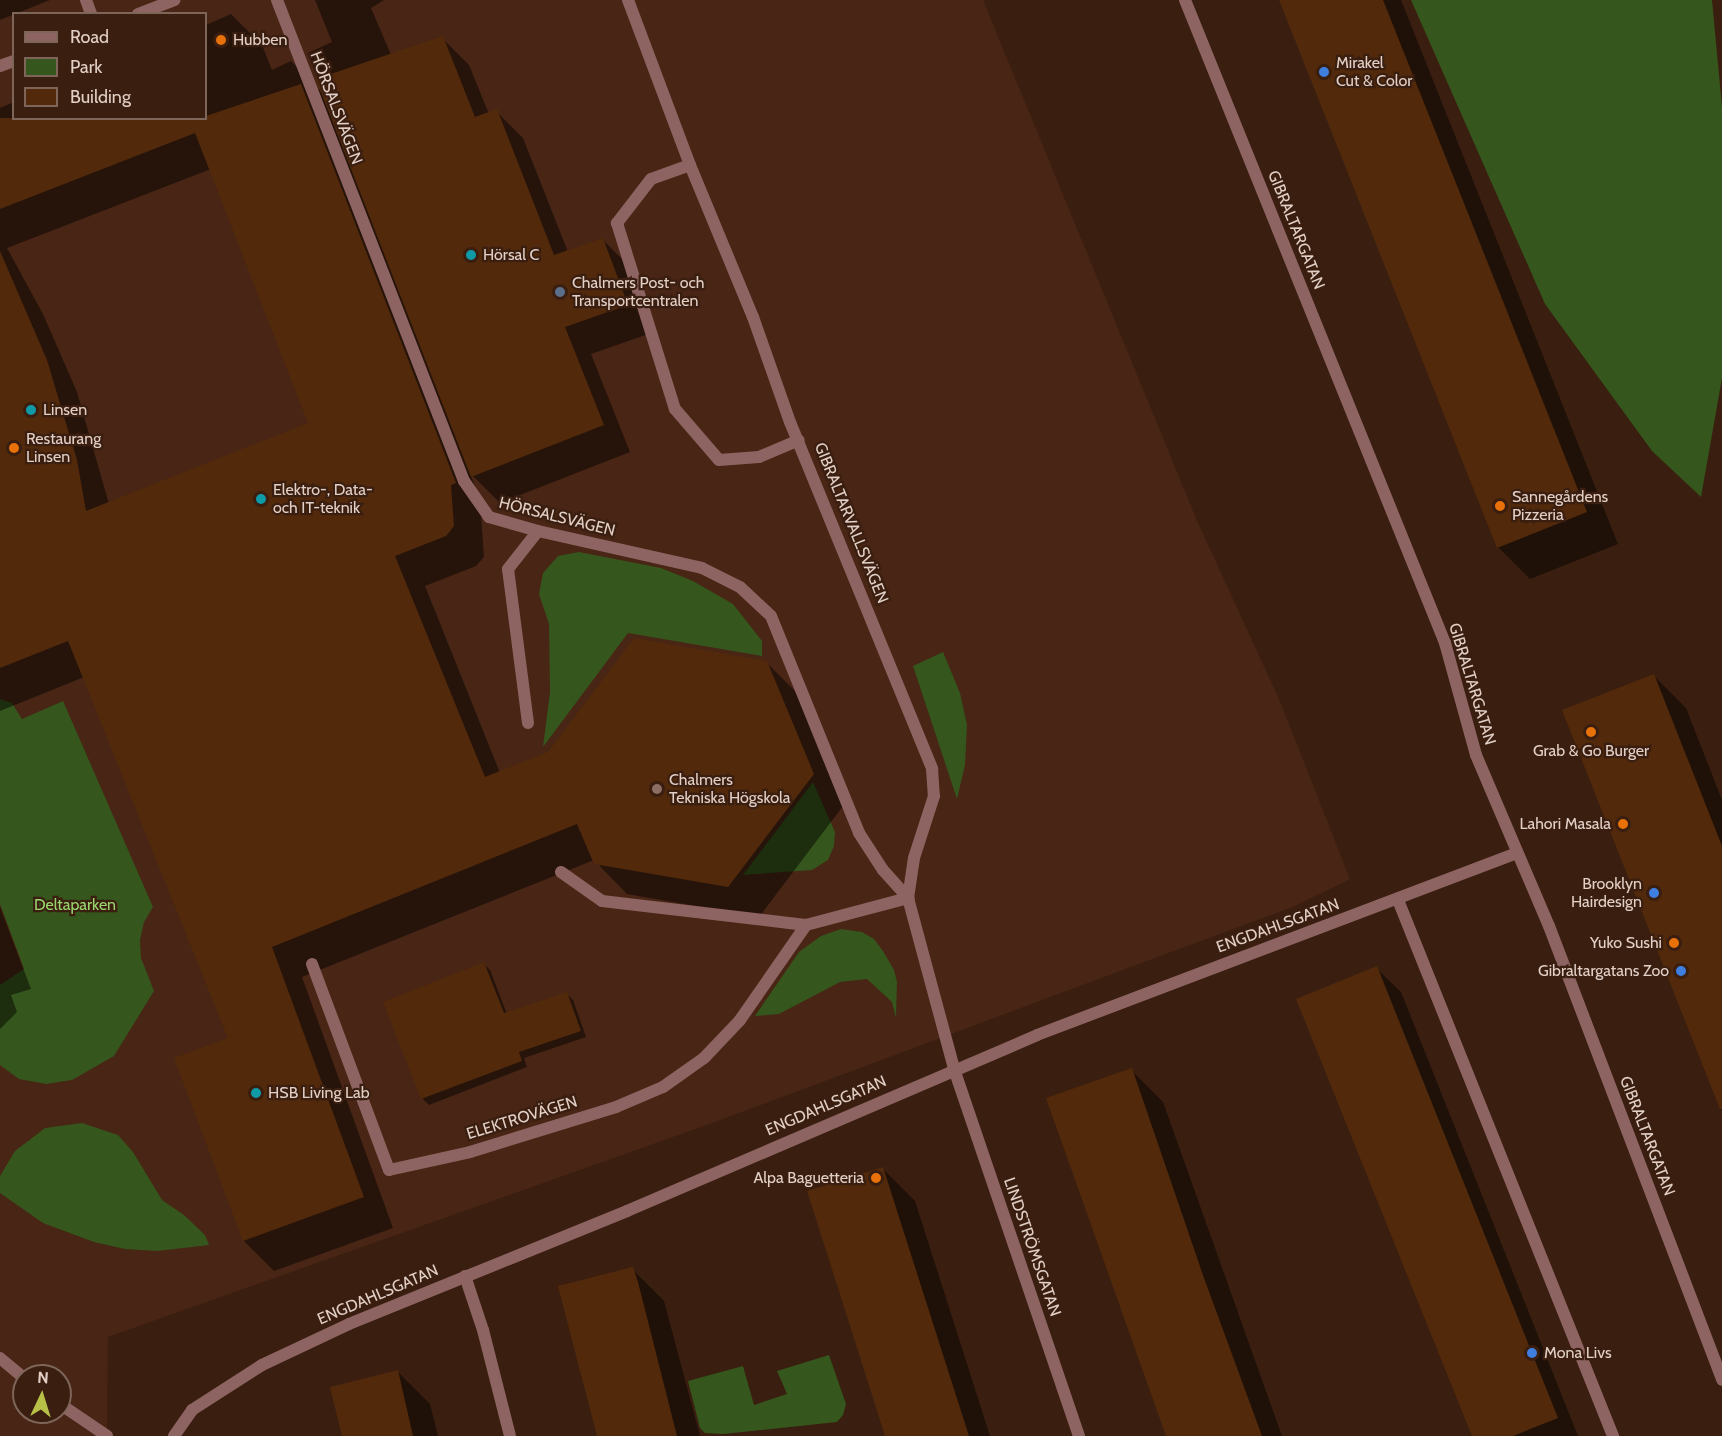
<!DOCTYPE html>
<html>
<head>
<meta charset="utf-8">
<style>
	body { margin:0 }
	#map { position:relative; width:1722px; height:1436px; overflow:hidden; background:#3a1e10; font-family:Cabin,sans-serif }
	div>[style] { position:absolute }
	[style*='--x'] { left:calc(var(--x)*1px); top:calc(var(--y)*1px); width:calc(var(--w)*1px); rotate:calc(var(--a)*1deg) }
	.built>* { inset:0; background:#482514 }
	.green>* { inset:0; background:#35561c }
	.shadow>* { inset:0; background:#0007 }
	.building>* { inset:0; background:#522a0b }
	.service>* { height:12px; margin:-6px; padding:0 6px; transform-origin:6px; border-radius:6px; background:#8e6462 }
	.minor>* { height:12px; margin:-6px; padding:0 6px; transform-origin:6px; border-radius:6px; background:#8e6462 }
	.tertiary>* { height:12px; margin:-6px; padding:0 6px; transform-origin:6px; border-radius:6px; background:#8e6462 }
	.dots>* { width:16px; height:16px; translate:-50% -50%; box-sizing:border-box; border:3px solid #3a1e10; border-radius:50% }
	span { translate:-50% -50%; white-space:nowrap; text-align:center; line-height:1.15; -webkit-text-stroke:4.5px #3a1e10; paint-order:stroke }
	.poi-label { font-size:16px; color:#e2cfc6 }
	.left { translate:0 -50%; text-align:left }
	.right { translate:-100% -50%; text-align:right }
	.street-label { font-size:16px; color:#e2cfc6 }
	.park-label { font-size:16px; color:#99d76e }
	.legend { position:absolute; left:12px; top:12px; width:195px; height:108px; box-sizing:border-box; background:#3a1e10; border:2px solid #7d6559; margin:0; padding:8px 10px; list-style:none; font-size:18px; color:#e2cfc6 }
	.legend li { display:flex; align-items:center; gap:12px; height:30px }
	.legend b { width:30px; border:2px solid #7d6559 }
	.north { position:absolute; left:12px; top:1364px; width:60px; height:60px; box-sizing:border-box; background:#3a1e10; border:2px solid #7d6559; border-radius:50%; rotate:4deg; font-size:16px; font-weight:700; line-height:24px; text-align:center; color:#e2cfc6 }
	.north::after { content:''; display:block; margin:auto; width:21px; height:27px; background:#b7c148; clip-path:polygon(50% 0,100% 100%,50% 72%,0 100%) }
</style>
</head>
<body>
<div id="map">
	<div class="built">
		<i style="clip-path:polygon(evenodd,0 0,983px 0,1198px 523px,1279px 699px,1350px 879px,1295px 906px,704px 1126px,108px 1337px,107px 1436px,0 1436px,0 0,14px 14px,206px 14px,206px 118px,14px 118px,14px 14px,0 0,24px 1376px,60px 1376px,60px 1412px,24px 1412px,24px 1376px)"></i>
	</div>
	<div class="green">
		<i style="clip-path:polygon(1411px 0,1712px 0,1722px 107px,1722px 378px,1701px 497px,1652px 451px,1545px 304px)"></i>
		<i style="clip-path:polygon(579px 552px,661px 568px,693px 581px,733px 604px,762px 641px,762px 656px,628px 633px,543px 747px,550px 692px,549px 624px,539px 594px,543px 573px,558px 556px)"></i>
		<i style="clip-path:polygon(943px 652px,960px 693px,967px 725px,965px 765px,957px 799px,913px 666px)"></i>
		<i style="clip-path:polygon(0 699px,12px 703px,22px 719px,63px 701px,153px 907px,144px 922px,140px 940px,141px 958px,154px 991px,114px 1056px,72px 1080px,46px 1084px,19px 1079px,0 1065px,0 985px,24px 969px,0 904px)"></i>
		<i style="clip-path:polygon(813px 782px,835px 832px,834px 846px,828px 860px,812px 870px,743px 875px)"></i>
		<i style="clip-path:polygon(841px 929px,862px 932px,874px 939px,883px 951px,894px 970px,897px 982px,896px 1018px,892px 1002px,867px 979px,840px 982px,779px 1014px,755px 1016px,799px 952px,821px 936px)"></i>
		<i style="clip-path:polygon(82px 1123px,118px 1135px,133px 1152px,162px 1200px,184px 1215px,205px 1235px,209px 1245px,157px 1251px,125px 1249px,94px 1242px,43px 1223px,0 1193px,0 1176px,15px 1151px,45px 1128px)"></i>
		<i style="clip-path:polygon(829px 1355px,846px 1404px,843px 1415px,837px 1422px,723px 1434px,705px 1433px,700px 1428px,688px 1381px,743px 1366px,754px 1405px,787px 1394px,777px 1371px)"></i>
	</div>
	<div class="shadow">
		<i style="clip-path:polygon(0 0,50px 0,0 20px)"></i>
		<i style="clip-path:polygon(evenodd,315px 0,384px 0,371px 8px,392px 57px,442px 38px,469px 65px,489px 114px,496px 111px,523px 138px,568px 252px,603px 240px,630px 267px,654px 332px,591px 354px,630px 452px,500px 503px,470px 473px,486px 514px,481px 515px,484px 557px,476px 566px,425px 586px,500px 773px,767px 663px,798px 694px,843px 806px,759px 917px,627px 894px,594px 860px,302px 977px,393px 1228px,274px 1271px,244px 1241px,230px 1039px,84px 677px,0 711px,0 108px,14px 102px,14px 118px,206px 118px,206px 25px,231px 14px,262px 45px,272px 70px,291px 61px,324px 95px,308px 53px,332px 42px,315px 0,211px 169px,310px 424px,109px 504px,77px 392px,43px 314px,7px 248px,211px 169px)"></i>
		<i style="clip-path:polygon(1280px 0,1401px 0,1618px 544px,1530px 579px,1498px 547px)"></i>
		<i style="clip-path:polygon(1654px 676px,1686px 708px,1722px 800px,1722px 1111px,1564px 711px)"></i>
		<i style="clip-path:polygon(0 907px,31px 989px,11px 995px,17px 1012px,0 1029px)"></i>
		<i style="clip-path:polygon(484px 964px,490px 970px,507px 1014px,567px 994px,573px 1000px,586px 1037px,524px 1058px,527px 1067px,429px 1105px,423px 1099px,385px 1003px)"></i>
		<i style="clip-path:polygon(1376px 968px,1401px 992px,1578px 1436px,1473px 1436px)"></i>
		<i style="clip-path:polygon(1131px 1070px,1163px 1102px,1282px 1436px,1167px 1436px)"></i>
		<i style="clip-path:polygon(883px 1169px,915px 1201px,990px 1436px,887px 1436px)"></i>
		<i style="clip-path:polygon(632px 1269px,664px 1301px,700px 1436px,599px 1436px)"></i>
		<i style="clip-path:polygon(398px 1372px,430px 1404px,438px 1436px,343px 1436px)"></i>
	</div>
	<div class="building">
		<i style="clip-path:polygon(1279px 0,1383px 0,1587px 512px,1497px 548px)"></i>
		<i style="clip-path:polygon(443px 36px,475px 117px,497px 109px,554px 255px,603px 238px,628px 305px,565px 327px,604px 425px,471px 477px,316px 79px)"></i>
		<i style="clip-path:polygon(301px 84px,456px 483px,451px 485px,454px 526px,446px 536px,395px 556px,485px 777px,548px 752px,634px 638px,767px 661px,814px 774px,728px 887px,594px 864px,577px 824px,272px 947px,364px 1197px,243px 1241px,174px 1058px,228px 1038px,68px 641px,0 668px,0 251px,47px 360px,77px 460px,86px 511px,308px 423px,195px 133px,0 209px,0 118px,206px 118px,206px 116px)"></i>
		<i style="clip-path:polygon(1654px 674px,1722px 846px,1722px 1109px,1720px 1109px,1562px 710px)"></i>
		<i style="clip-path:polygon(484px 962px,504px 1013px,567px 992px,581px 1031px,519px 1052px,522px 1061px,421px 1099px,383px 1002px)"></i>
		<i style="clip-path:polygon(1377px 966px,1558px 1418px,1513px 1436px,1472px 1436px,1296px 999px)"></i>
		<i style="clip-path:polygon(1132px 1068px,1204px 1278px,1262px 1436px,1166px 1436px,1046px 1098px)"></i>
		<i style="clip-path:polygon(883px 1167px,969px 1436px,885px 1436px,847px 1316px,807px 1191px)"></i>
		<i style="clip-path:polygon(633px 1267px,638px 1282px,677px 1436px,597px 1436px,558px 1286px)"></i>
		<i style="clip-path:polygon(398px 1370px,413px 1436px,342px 1436px,330px 1387px)"></i>
	</div>
	<div class="service">
		<i style="--x:86;--y:0;--w:15;--a:70"></i>
		<i style="--x:690;--y:165;--w:41;--a:160.3"></i>
		<i style="--x:651;--y:179;--w:56;--a:127.7"></i>
		<i style="--x:617;--y:223;--w:195;--a:72.7"></i>
		<i style="--x:675;--y:409;--w:67;--a:49.2"></i>
		<i style="--x:719;--y:460;--w:40;--a:-4.3"></i>
		<i style="--x:759;--y:457;--w:43;--a:-23"></i>
		<i style="--x:528;--y:723;--w:155;--a:-97.4"></i>
		<i style="--x:508;--y:569;--w:48;--a:-51.7"></i>
		<i style="--x:561;--y:872;--w:50;--a:35.3"></i>
		<i style="--x:602;--y:901;--w:205;--a:6.7"></i>
		<i style="--x:806;--y:925;--w:106;--a:-14.8"></i>
		<i style="--x:1398;--y:900;--w:578;--a:68.14"></i>
		<i style="--x:312;--y:964;--w:220;--a:69.5"></i>
		<i style="--x:389;--y:1170;--w:83;--a:-12.5"></i>
		<i style="--x:470;--y:1152;--w:153;--a:-17.1"></i>
		<i style="--x:616;--y:1107;--w:51;--a:-23.1"></i>
		<i style="--x:663;--y:1087;--w:50;--a:-35.3"></i>
		<i style="--x:704;--y:1058;--w:52;--a:-46.5"></i>
		<i style="--x:740;--y:1020;--w:116;--a:-55.2"></i>
	</div>
	<div class="minor">
		<i style="--x:277;--y:0;--w:516;--a:68.76"></i>
		<i style="--x:464;--y:481;--w:44;--a:55.2"></i>
		<i style="--x:489;--y:517;--w:51;--a:15.9"></i>
		<i style="--x:538;--y:531;--w:168;--a:12.7"></i>
		<i style="--x:702;--y:568;--w:42;--a:26.6"></i>
		<i style="--x:740;--y:587;--w:42;--a:43.1"></i>
		<i style="--x:771;--y:616;--w:234;--a:67.9"></i>
		<i style="--x:859;--y:833;--w:44;--a:57"></i>
		<i style="--x:883;--y:870;--w:38;--a:48"></i>
		<i style="--x:628;--y:0;--w:176;--a:69.4"></i>
		<i style="--x:690;--y:165;--w:165;--a:67.5"></i>
		<i style="--x:753;--y:317;--w:111;--a:70.6"></i>
		<i style="--x:790;--y:422;--w:375;--a:67.7"></i>
		<i style="--x:932;--y:769;--w:27;--a:86"></i>
		<i style="--x:934;--y:796;--w:65;--a:107.9"></i>
		<i style="--x:914;--y:858;--w:40;--a:98.5"></i>
		<i style="--x:908;--y:898;--w:177;--a:74.9"></i>
		<i style="--x:954;--y:1069;--w:388;--a:71.2"></i>
		<i style="--x:138;--y:14;--w:39;--a:-21"></i>
		<i style="--x:0;--y:66;--w:15;--a:-20"></i>
		<i style="--x:465;--y:1276;--w:57;--a:71.6"></i>
		<i style="--x:483;--y:1330;--w:109;--a:75.7"></i>
		<i style="--x:0;--y:1358;--w:31;--a:40"></i>
		<i style="--x:60;--y:1404;--w:57;--a:34.2"></i>
		<i style="--x:174;--y:1436;--w:32;--a:-55"></i>
		<i style="--x:192;--y:1410;--w:83;--a:-32.7"></i>
		<i style="--x:262;--y:1365;--w:96;--a:-25.2"></i>
		<i style="--x:349;--y:1324;--w:300;--a:-22.1"></i>
		<i style="--x:627;--y:1211;--w:446;--a:-23.2"></i>
		<i style="--x:1037;--y:1035;--w:513;--a:-20.77"></i>
	</div>
	<div class="tertiary">
		<i style="--x:1185;--y:0;--w:694;--a:67.98"></i>
		<i style="--x:1445;--y:643;--w:116;--a:74.5"></i>
		<i style="--x:1476;--y:755;--w:186;--a:66.9"></i>
		<i style="--x:1549;--y:926;--w:486;--a:69.1"></i>
	</div>
	<div class="dots">
		<i style="left:221px;top:40px;background:#e8710a"></i>
		<i style="left:1324px;top:72px;background:#3f7fe0"></i>
		<i style="left:471px;top:255px;background:#0f9aa8"></i>
		<i style="left:560px;top:292px;background:#5c6f8a"></i>
		<i style="left:31px;top:410px;background:#0f9aa8"></i>
		<i style="left:14px;top:448px;background:#e8710a"></i>
		<i style="left:261px;top:499px;background:#0f9aa8"></i>
		<i style="left:1500px;top:506px;background:#e8710a"></i>
		<i style="left:1591px;top:732px;background:#e8710a"></i>
		<i style="left:657px;top:789px;background:#8d6e63"></i>
		<i style="left:1623px;top:824px;background:#e8710a"></i>
		<i style="left:1654px;top:893px;background:#3f7fe0"></i>
		<i style="left:1674px;top:943px;background:#e8710a"></i>
		<i style="left:1681px;top:971px;background:#3f7fe0"></i>
		<i style="left:256px;top:1093px;background:#0f9aa8"></i>
		<i style="left:876px;top:1178px;background:#e8710a"></i>
		<i style="left:1532px;top:1353px;background:#3f7fe0"></i>
	</div>
	<div class="poi-label">
		<span class="left" style="left:233px;top:40px">Hubben</span>
		<span class="left" style="left:1336px;top:72px">Mirakel<br>Cut &amp; Color</span>
		<span class="left" style="left:483px;top:255px">Hörsal C</span>
		<span class="left" style="left:572px;top:292px">Chalmers Post- och<br>Transportcentralen</span>
		<span class="left" style="left:43px;top:410px">Linsen</span>
		<span class="left" style="left:26px;top:448px">Restaurang<br>Linsen</span>
		<span class="left" style="left:273px;top:499px">Elektro-, Data-<br>och IT-teknik</span>
		<span class="left" style="left:1512px;top:506px">Sannegårdens<br>Pizzeria</span>
		<span style="left:1591px;top:751px">Grab &amp; Go Burger</span>
		<span class="left" style="left:669px;top:789px">Chalmers<br>Tekniska Högskola</span>
		<span class="right" style="left:1611px;top:824px">Lahori Masala</span>
		<span class="right" style="left:1642px;top:893px">Brooklyn<br>Hairdesign</span>
		<span class="right" style="left:1662px;top:943px">Yuko Sushi</span>
		<span class="right" style="left:1669px;top:971px">Gibraltargatans Zoo</span>
		<span class="left" style="left:268px;top:1093px">HSB Living Lab</span>
		<span class="right" style="left:864px;top:1178px">Alpa Baguetteria</span>
		<span class="left" style="left:1544px;top:1353px">Mona Livs</span>
	</div>
	<div class="street-label">
		<span style="left:336px;top:108px;rotate:69deg">HÖRSALSVÄGEN</span>
		<span style="left:1296px;top:230px;rotate:68deg">GIBRALTARGATAN</span>
		<span style="left:557px;top:517px;rotate:14deg">HÖRSALSVÄGEN</span>
		<span style="left:851px;top:523px;rotate:68deg">GIBRALTARVALLSVÄGEN</span>
		<span style="left:1472px;top:684px;rotate:73deg">GIBRALTARGATAN</span>
		<span style="left:1278px;top:926px;rotate:-20deg">ENGDAHLSGATAN</span>
		<span style="left:826px;top:1106px;rotate:-23deg">ENGDAHLSGATAN</span>
		<span style="left:522px;top:1118px;rotate:-17deg">ELEKTROVÄGEN</span>
		<span style="left:1647px;top:1136px;rotate:69deg">GIBRALTARGATAN</span>
		<span style="left:1032px;top:1247px;rotate:71deg">LINDSTRÖMSGATAN</span>
		<span style="left:378px;top:1295px;rotate:-23deg">ENGDAHLSGATAN</span>
	</div>
	<div class="park-label">
		<span style="left:75px;top:905px">Deltaparken</span>
	</div>
	<ul class="legend">
	<li><b style="height:8px;background:#8e6462"></b>Road</li>
	<li><b style="height:16px;background:#35561c"></b>Park</li>
	<li><b style="height:16px;background:#522a0b"></b>Building</li>
	</ul>
	<div class="north">N</div>
</div>
</body>
</html>
